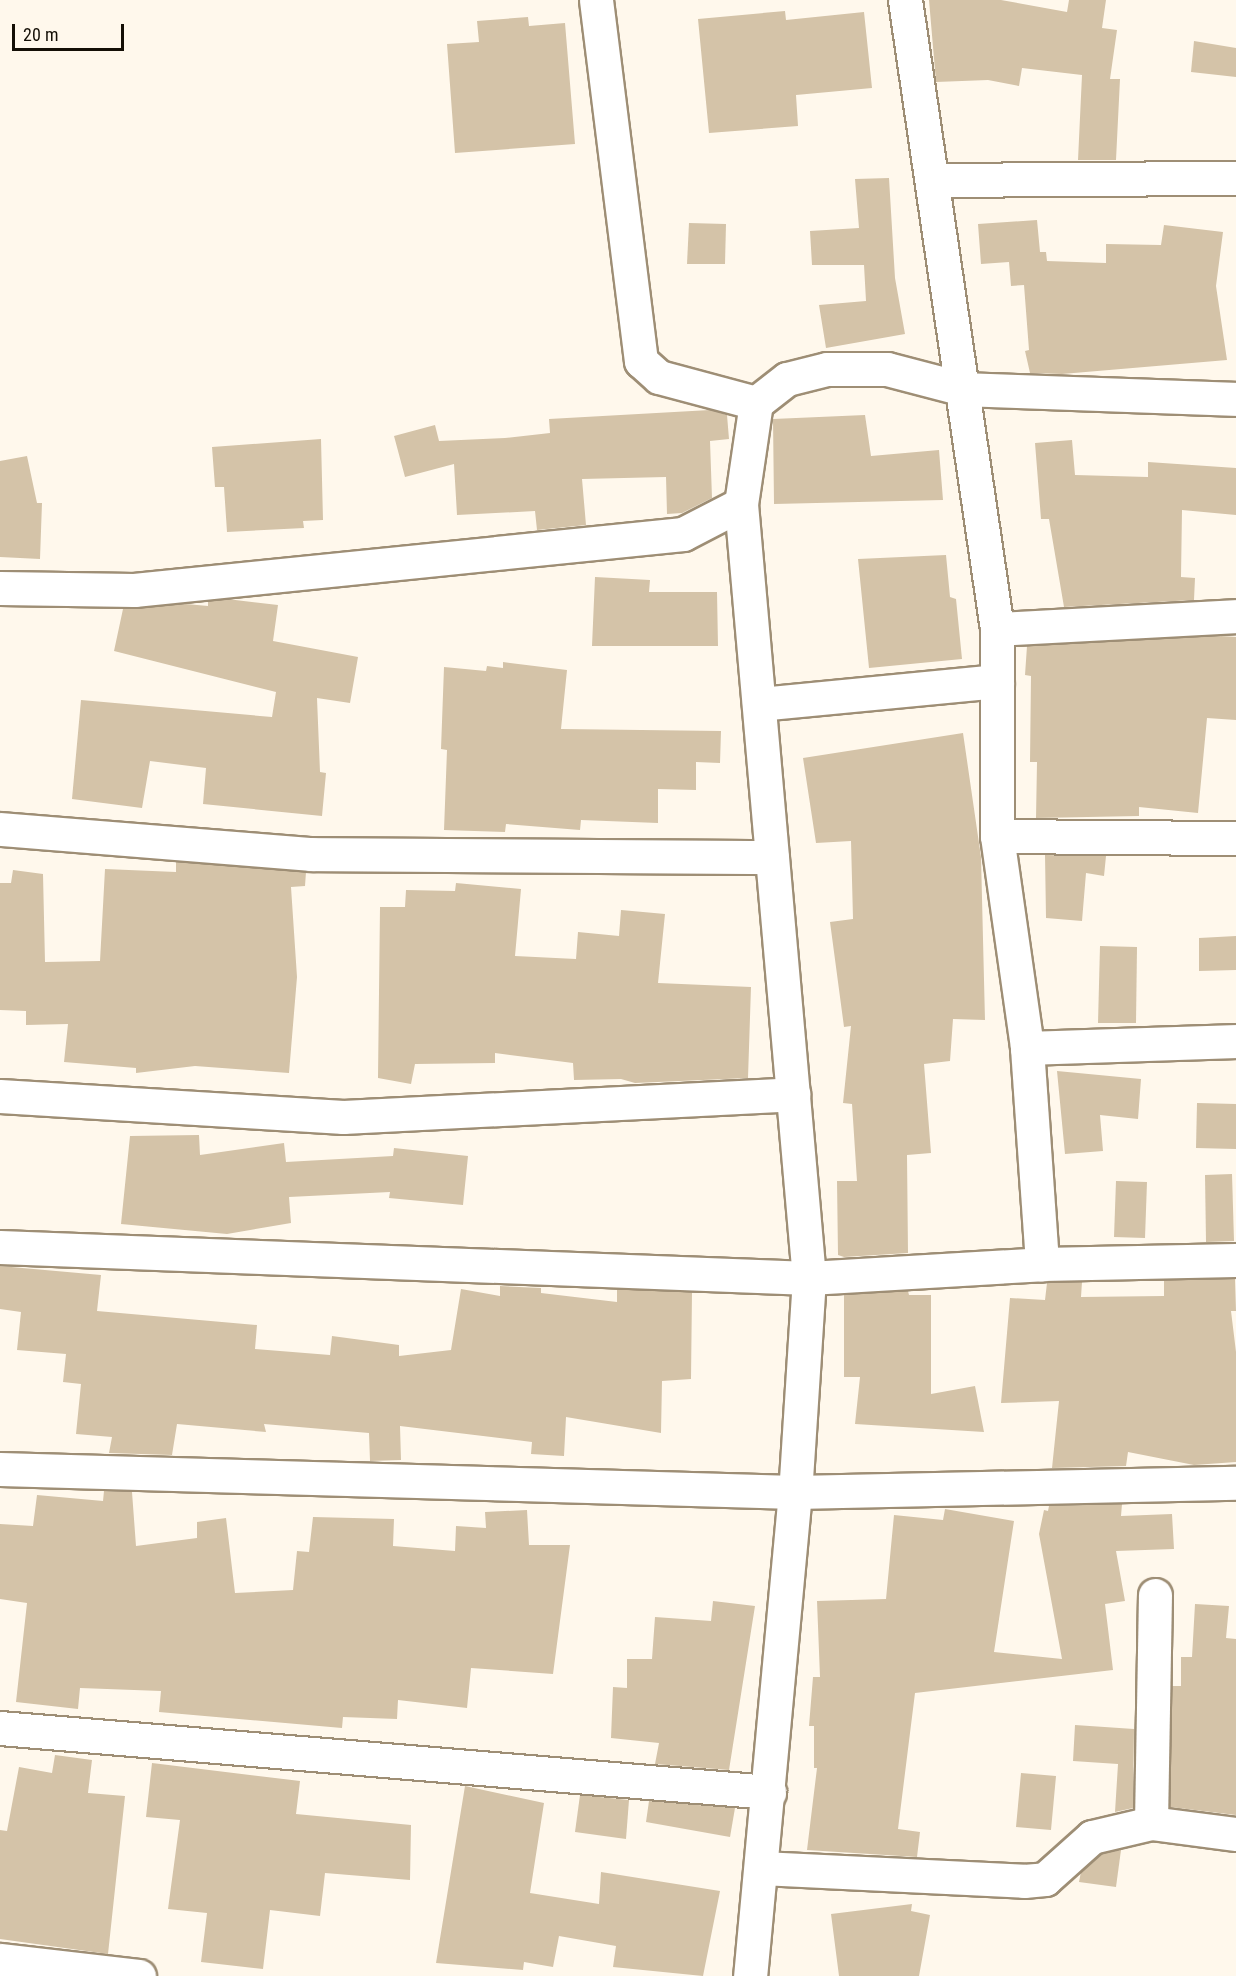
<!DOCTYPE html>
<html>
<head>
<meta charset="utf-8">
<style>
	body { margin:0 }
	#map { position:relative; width:1236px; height:1976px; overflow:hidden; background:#fff8ec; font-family:"Roboto Condensed",sans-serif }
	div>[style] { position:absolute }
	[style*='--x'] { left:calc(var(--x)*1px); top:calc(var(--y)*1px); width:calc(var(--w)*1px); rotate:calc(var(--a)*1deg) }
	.building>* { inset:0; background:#d4c3a8 }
	.roads { filter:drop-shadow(2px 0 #9e8e75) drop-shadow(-2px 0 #9e8e75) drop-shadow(0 2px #9e8e75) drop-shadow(0 -2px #9e8e75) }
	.minor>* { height:33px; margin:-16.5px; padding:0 16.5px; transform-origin:16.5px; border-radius:16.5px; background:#fff }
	span { translate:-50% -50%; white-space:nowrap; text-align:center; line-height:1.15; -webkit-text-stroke:4.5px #fff8ec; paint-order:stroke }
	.scale { position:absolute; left:12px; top:24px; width:112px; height:27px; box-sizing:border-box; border:3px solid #140f06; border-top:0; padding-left:8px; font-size:18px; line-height:21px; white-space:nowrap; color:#140f06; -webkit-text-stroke:4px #fff8ec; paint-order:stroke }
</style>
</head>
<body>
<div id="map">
	<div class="building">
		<i style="clip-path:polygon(929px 0,1001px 0,1067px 12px,1069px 0,1106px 0,1102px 28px,1117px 30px,1110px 79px,1120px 79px,1116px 160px,1078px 160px,1082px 75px,1022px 68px,1019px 86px,988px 80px,936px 82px)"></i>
		<i style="clip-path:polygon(785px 11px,786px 20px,864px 12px,872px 88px,796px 95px,798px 126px,709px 133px,698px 19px)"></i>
		<i style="clip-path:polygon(528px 17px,529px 26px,565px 23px,575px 144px,455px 153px,447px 44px,479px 42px,477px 21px)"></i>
		<i style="clip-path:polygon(1194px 41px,1236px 48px,1236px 77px,1191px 72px)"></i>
		<i style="clip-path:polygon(889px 178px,895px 278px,905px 334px,826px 348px,819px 305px,866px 301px,864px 265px,812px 265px,810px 231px,859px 228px,855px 179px)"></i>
		<i style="clip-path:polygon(1037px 220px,1040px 252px,1046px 252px,1047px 261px,1106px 263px,1106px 244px,1161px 245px,1164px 225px,1223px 232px,1216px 286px,1227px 360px,1062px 374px,1030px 373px,1025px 351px,1029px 350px,1024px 285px,1011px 286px,1009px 262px,981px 264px,978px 224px)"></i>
		<i style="clip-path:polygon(689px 223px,726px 224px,725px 264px,687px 264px)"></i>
		<i style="clip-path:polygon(710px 410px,727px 415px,729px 439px,710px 441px,712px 498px,682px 513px,667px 514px,666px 477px,582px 479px,586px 525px,537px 530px,535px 511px,457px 515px,454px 464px,405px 477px,394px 436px,435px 425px,439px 441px,505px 438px,550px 433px,549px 419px)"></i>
		<i style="clip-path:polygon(865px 415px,871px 456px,939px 450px,943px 500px,774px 504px,773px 419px)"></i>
		<i style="clip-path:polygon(321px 439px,323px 520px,303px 521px,304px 528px,227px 532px,224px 487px,215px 487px,212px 447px)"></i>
		<i style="clip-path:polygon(1072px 440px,1075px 475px,1148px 477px,1148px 462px,1236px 468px,1236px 515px,1182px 510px,1181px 577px,1195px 578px,1194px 600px,1064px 607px,1049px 519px,1041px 519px,1035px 443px)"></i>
		<i style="clip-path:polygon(27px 456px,37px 503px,42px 503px,40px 559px,0 557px,0 461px)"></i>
		<i style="clip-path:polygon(946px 555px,950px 597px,956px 599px,962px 659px,869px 668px,858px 559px)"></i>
		<i style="clip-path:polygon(595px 577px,650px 580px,649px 592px,717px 592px,718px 646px,592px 646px)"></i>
		<i style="clip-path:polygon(227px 599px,278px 605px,273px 641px,358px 657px,350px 703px,317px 698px,320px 772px,326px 773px,322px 816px,203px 804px,206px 768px,150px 761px,142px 808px,72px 799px,81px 700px,272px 717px,276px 692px,114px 651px,123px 609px,186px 604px,208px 606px,208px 601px)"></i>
		<i style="clip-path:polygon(1222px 636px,1236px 637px,1236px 720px,1207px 718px,1198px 813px,1139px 807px,1139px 816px,1036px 818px,1037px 762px,1030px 762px,1031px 676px,1025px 675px,1027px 646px)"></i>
		<i style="clip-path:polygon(503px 662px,567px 670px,561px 729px,721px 731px,720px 763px,696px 762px,696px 790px,658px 789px,658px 823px,581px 820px,580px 830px,506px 824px,505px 832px,444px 830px,447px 750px,441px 749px,444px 667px,486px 671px,487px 666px,503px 668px)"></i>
		<i style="clip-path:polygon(963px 733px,981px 857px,985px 1020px,953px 1019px,950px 1061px,924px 1064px,931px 1153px,907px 1155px,908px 1253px,844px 1257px,838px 1255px,837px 1181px,857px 1181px,852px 1104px,843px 1103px,851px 1026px,844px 1027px,830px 922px,853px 919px,851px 841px,816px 843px,803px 758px)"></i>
		<i style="clip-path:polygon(1045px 855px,1106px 856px,1104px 876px,1086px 873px,1082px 921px,1046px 918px)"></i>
		<i style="clip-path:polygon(176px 862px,306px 872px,305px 886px,291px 887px,297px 977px,289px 1073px,195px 1066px,136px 1073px,136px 1068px,64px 1062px,68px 1024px,26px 1025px,26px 1011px,0 1010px,0 883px,11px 883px,13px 870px,43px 874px,45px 962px,100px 961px,105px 869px,176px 872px)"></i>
		<i style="clip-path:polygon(456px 883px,521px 889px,515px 956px,576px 959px,578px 932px,619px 936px,621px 910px,665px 914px,658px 983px,751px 987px,748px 1078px,635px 1083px,621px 1079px,574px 1080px,573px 1063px,495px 1053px,495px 1063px,415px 1064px,411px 1084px,378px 1078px,380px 907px,405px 907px,406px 890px,455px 891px)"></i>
		<i style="clip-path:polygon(1236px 936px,1236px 970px,1199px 971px,1199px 938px)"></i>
		<i style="clip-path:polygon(1100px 946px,1137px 947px,1136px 1023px,1098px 1023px)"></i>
		<i style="clip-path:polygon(1057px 1071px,1141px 1079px,1138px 1119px,1100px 1115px,1103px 1151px,1065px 1154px)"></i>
		<i style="clip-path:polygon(1197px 1103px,1236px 1104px,1236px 1149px,1196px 1148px)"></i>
		<i style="clip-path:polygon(199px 1135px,200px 1155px,284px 1143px,286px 1162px,393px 1156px,394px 1148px,468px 1156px,463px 1205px,389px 1198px,390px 1192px,289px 1197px,291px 1223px,227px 1234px,121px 1224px,130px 1136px)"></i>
		<i style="clip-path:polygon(1232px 1174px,1234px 1241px,1206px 1242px,1205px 1175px)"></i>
		<i style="clip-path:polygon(1116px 1181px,1147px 1182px,1145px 1238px,1114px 1237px)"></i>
		<i style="clip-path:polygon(0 1266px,101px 1275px,97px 1311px,257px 1325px,255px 1349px,330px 1355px,332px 1336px,399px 1345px,399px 1356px,451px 1350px,461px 1289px,500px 1296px,500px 1286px,541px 1288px,541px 1293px,617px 1302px,617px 1289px,692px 1292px,691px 1379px,662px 1381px,661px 1433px,566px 1417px,564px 1456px,531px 1454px,532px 1442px,400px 1426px,401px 1460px,370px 1461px,369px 1433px,264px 1424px,266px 1432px,177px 1424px,172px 1455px,109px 1453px,112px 1437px,76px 1434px,81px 1384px,63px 1382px,66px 1354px,17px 1350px,21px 1312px,0 1309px)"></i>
		<i style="clip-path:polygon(1235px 1279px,1236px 1311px,1231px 1311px,1236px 1352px,1236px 1462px,1194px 1465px,1128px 1452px,1126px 1466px,1052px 1468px,1059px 1401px,1001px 1403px,1010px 1298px,1045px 1300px,1047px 1283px,1082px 1282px,1081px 1297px,1164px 1296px,1164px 1280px)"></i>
		<i style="clip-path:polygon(908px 1291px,909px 1295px,931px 1295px,931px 1394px,975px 1386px,984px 1432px,855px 1424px,860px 1377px,844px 1377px,844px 1295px)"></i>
		<i style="clip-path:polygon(104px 1491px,132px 1492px,136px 1546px,197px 1538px,197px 1522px,226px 1518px,235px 1593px,293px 1590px,297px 1551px,309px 1552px,313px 1517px,394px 1519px,393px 1546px,455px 1551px,456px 1526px,486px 1528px,485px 1512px,527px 1510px,529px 1545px,570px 1545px,553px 1674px,471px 1668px,467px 1708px,398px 1700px,397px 1719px,343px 1717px,342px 1728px,159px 1712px,161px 1691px,80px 1688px,78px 1709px,16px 1702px,27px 1603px,0 1599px,0 1524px,33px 1526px,37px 1495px,103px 1501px)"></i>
		<i style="clip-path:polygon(1122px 1504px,1121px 1516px,1172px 1514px,1174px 1549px,1116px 1551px,1125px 1601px,1105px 1604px,1113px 1670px,915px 1693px,898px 1829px,920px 1832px,917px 1857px,807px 1850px,817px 1768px,814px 1768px,814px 1726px,809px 1726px,813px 1677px,820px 1677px,817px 1601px,886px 1599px,894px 1515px,943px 1520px,945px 1509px,1014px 1521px,994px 1652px,1062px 1659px,1039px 1534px,1044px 1510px,1048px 1511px,1049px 1506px)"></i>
		<i style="clip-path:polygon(713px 1601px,755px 1606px,729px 1770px,655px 1764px,659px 1743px,611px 1738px,613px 1687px,627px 1688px,627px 1659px,652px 1659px,655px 1617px,711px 1621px)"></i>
		<i style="clip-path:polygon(1195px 1604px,1229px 1606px,1226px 1638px,1236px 1639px,1236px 1815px,1170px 1807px,1172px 1686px,1181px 1686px,1181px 1657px,1192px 1657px)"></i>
		<i style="clip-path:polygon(1075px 1725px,1134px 1729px,1133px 1808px,1115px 1812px,1118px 1764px,1073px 1761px)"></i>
		<i style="clip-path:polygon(55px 1755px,92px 1760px,88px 1793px,125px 1796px,108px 1954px,0 1939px,0 1830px,7px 1831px,19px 1767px,52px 1773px)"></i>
		<i style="clip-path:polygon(152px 1763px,300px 1781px,296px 1814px,411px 1825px,410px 1880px,325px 1873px,320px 1916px,270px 1910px,263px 1969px,201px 1962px,207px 1913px,168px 1909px,180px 1820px,146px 1817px)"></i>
		<i style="clip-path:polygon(1021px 1773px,1056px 1776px,1051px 1830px,1016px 1827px)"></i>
		<i style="clip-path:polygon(465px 1786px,544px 1803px,530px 1893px,599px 1904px,601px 1872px,720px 1891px,703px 1976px,613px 1967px,616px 1946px,559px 1936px,553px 1967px,524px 1962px,523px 1970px,436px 1963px)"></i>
		<i style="clip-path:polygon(580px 1795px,629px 1800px,626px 1839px,575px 1832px)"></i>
		<i style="clip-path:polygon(649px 1801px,735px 1808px,730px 1837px,646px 1822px)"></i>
		<i style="clip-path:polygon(1121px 1850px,1116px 1887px,1079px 1882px,1081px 1872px,1101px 1854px)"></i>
		<i style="clip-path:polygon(912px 1904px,911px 1911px,930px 1915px,919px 1976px,839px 1976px,831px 1914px)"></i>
	</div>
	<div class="roads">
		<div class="minor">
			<i style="--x:596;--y:0;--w:364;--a:82.9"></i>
			<i style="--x:641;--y:361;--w:24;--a:42"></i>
			<i style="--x:659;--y:377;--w:100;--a:15"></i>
			<i style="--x:905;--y:0;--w:636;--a:81.68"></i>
			<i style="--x:997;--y:629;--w:207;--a:90"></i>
			<i style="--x:997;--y:836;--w:214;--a:81.9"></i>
			<i style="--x:1027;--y:1048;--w:217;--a:86"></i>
			<i style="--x:932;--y:180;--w:304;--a:-0.4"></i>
			<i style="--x:741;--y:504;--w:777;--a:84.98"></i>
			<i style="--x:809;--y:1278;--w:214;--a:93.7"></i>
			<i style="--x:795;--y:1492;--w:486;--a:95.3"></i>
			<i style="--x:0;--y:588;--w:134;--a:0.9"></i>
			<i style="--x:134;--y:590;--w:552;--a:-5.82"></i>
			<i style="--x:683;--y:534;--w:65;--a:-27.3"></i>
			<i style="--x:741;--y:504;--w:102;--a:-81.6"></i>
			<i style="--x:756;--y:403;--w:39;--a:-38"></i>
			<i style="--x:787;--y:379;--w:41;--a:-14"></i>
			<i style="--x:827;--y:369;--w:60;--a:0"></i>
			<i style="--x:887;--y:369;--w:80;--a:14.6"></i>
			<i style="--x:964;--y:389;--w:272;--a:2.1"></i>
			<i style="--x:997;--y:629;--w:239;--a:-3.1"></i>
			<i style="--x:759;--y:704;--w:239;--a:-5.5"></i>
			<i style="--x:0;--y:829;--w:312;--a:4.6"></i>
			<i style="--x:311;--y:854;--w:461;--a:0.4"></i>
			<i style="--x:997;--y:836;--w:239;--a:0.5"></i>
			<i style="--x:1027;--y:1048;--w:209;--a:-1.9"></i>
			<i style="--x:0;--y:1096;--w:344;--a:3.5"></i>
			<i style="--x:343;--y:1117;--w:451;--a:-2.9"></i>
			<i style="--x:0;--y:1247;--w:810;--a:2.19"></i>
			<i style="--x:809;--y:1278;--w:233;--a:-3.4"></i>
			<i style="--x:1042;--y:1264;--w:194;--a:-1.2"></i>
			<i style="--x:0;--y:1469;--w:795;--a:1.66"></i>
			<i style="--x:795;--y:1492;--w:441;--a:-1.2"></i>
			<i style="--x:0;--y:1728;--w:772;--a:4.76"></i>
			<i style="--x:1151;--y:1823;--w:228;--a:-89"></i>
			<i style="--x:761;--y:1868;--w:263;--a:2.8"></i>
			<i style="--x:1024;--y:1881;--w:21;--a:-5"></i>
			<i style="--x:1045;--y:1879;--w:63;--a:-41.8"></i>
			<i style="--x:1092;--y:1837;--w:61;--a:-13.3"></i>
			<i style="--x:1151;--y:1823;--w:86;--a:7.4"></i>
			<i style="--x:0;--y:1960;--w:140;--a:6.6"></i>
		</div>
	</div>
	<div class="scale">20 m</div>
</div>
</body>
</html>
